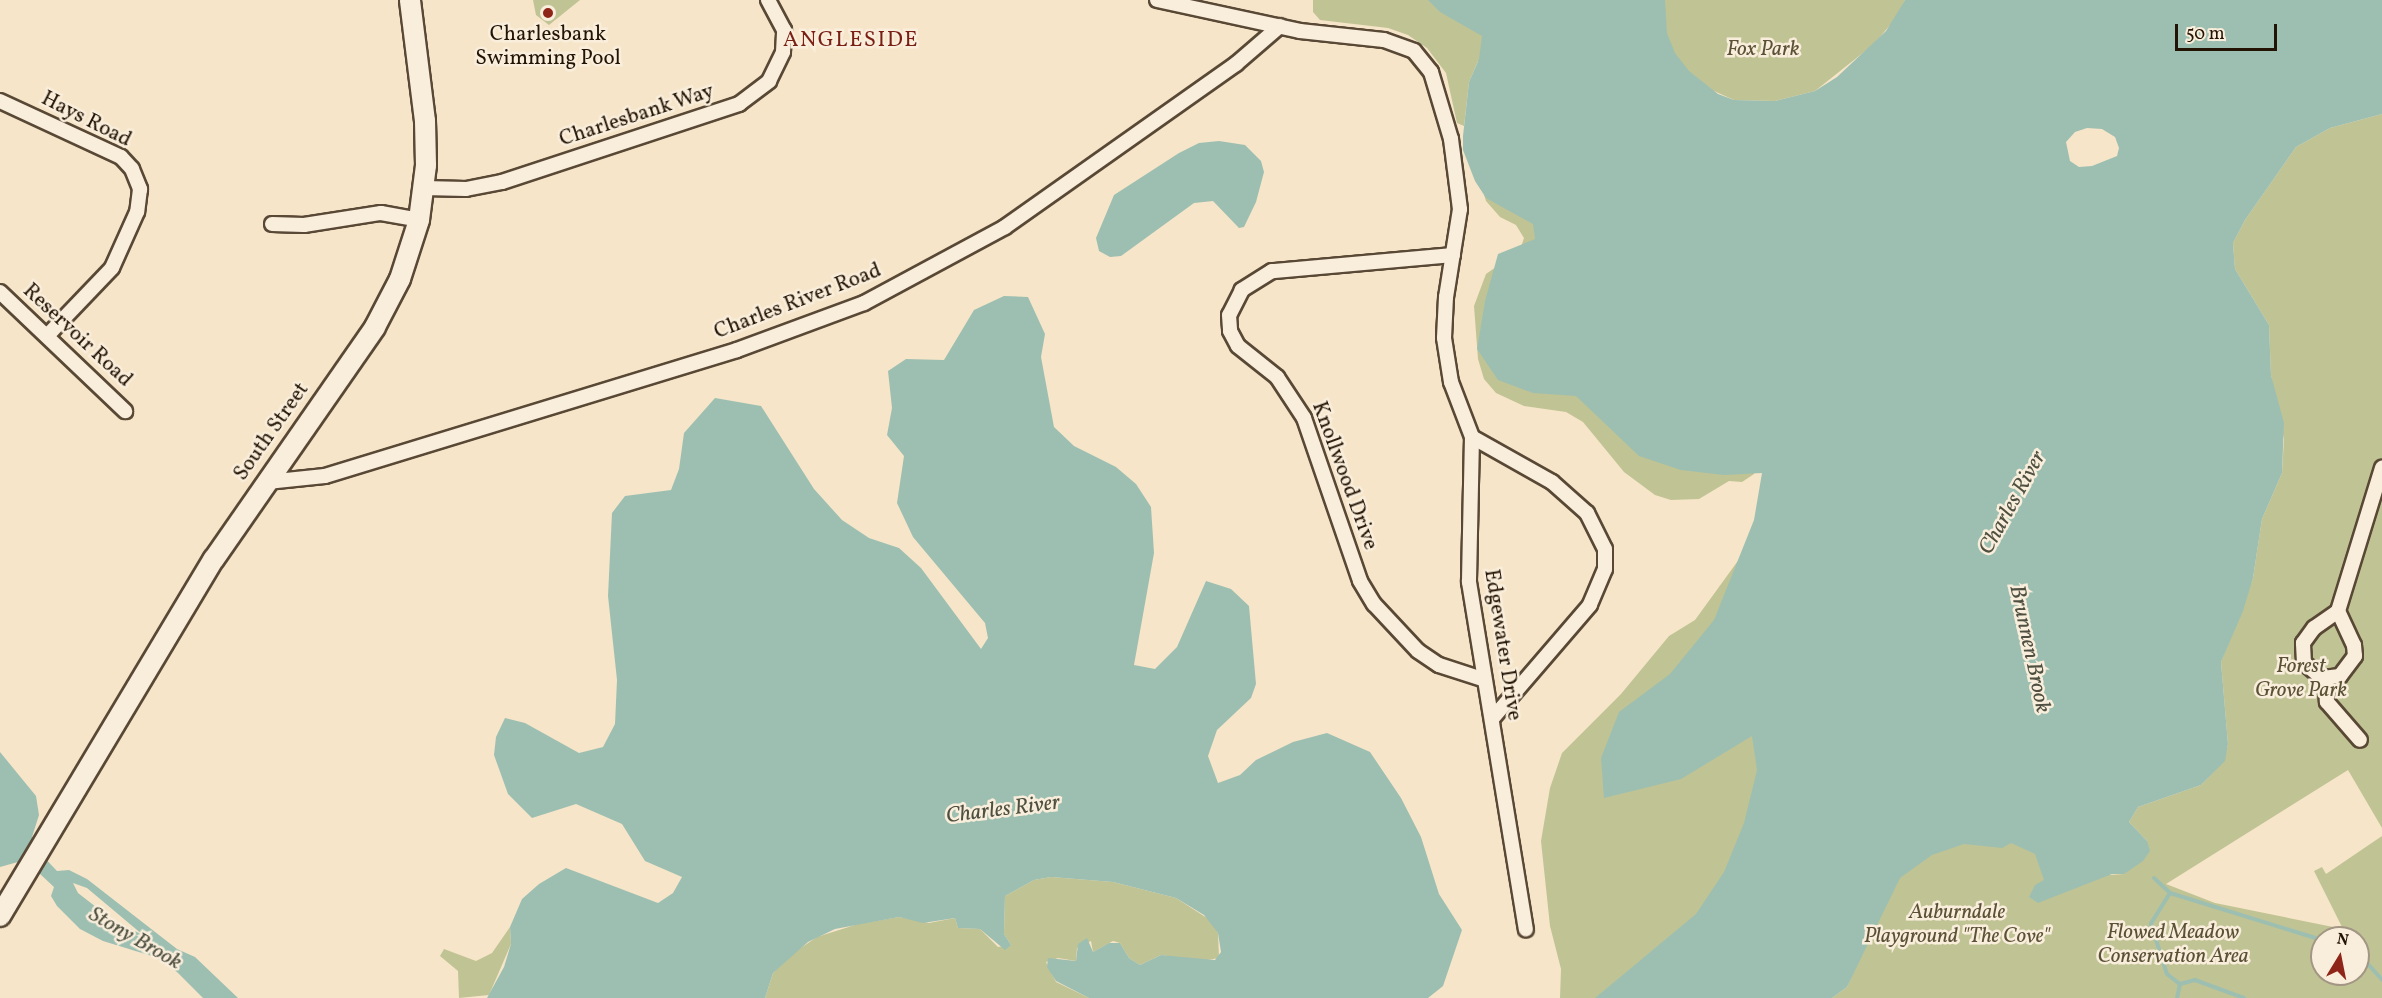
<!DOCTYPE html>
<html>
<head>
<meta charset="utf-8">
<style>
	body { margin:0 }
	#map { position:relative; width:2382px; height:998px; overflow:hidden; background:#f6e5c8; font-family:Vollkorn,serif }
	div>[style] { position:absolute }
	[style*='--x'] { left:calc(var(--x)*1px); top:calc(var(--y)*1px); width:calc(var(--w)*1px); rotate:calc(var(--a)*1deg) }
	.green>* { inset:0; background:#c0c394 }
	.water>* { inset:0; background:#9dbfb1 }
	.stream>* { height:4px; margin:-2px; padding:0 2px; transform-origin:2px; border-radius:2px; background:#9dbfb1 }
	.roads { filter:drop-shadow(2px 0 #584835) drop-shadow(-2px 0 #584835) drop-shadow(0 2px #584835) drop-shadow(0 -2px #584835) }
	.minor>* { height:14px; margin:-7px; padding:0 7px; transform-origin:7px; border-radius:7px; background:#f9eedb }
	.secondary>* { height:20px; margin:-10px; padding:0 10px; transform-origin:10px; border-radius:10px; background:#f9eedb }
	.dots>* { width:16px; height:16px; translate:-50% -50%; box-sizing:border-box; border:3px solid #f9eedb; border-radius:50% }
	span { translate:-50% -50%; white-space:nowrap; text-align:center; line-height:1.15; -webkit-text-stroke:5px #f9eedb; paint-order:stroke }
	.poi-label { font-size:21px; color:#231304 }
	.park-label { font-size:21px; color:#5a5136; font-style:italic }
	.street-label { font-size:21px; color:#231304 }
	.neighbourhood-label { font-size:22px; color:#7a1f14; letter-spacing:1.5px }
	.water-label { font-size:22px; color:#4e4f41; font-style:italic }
	.north { position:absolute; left:2310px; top:926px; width:60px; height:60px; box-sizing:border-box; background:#f9eedb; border:2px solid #a39685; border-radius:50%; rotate:10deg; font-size:16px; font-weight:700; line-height:24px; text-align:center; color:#231304 }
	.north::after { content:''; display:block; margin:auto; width:21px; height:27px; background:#8f2418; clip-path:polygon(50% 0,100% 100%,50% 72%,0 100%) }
	.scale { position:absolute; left:2175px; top:24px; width:102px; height:27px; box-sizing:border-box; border:3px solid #231304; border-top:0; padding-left:8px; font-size:18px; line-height:21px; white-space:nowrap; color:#231304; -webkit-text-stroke:4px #f9eedb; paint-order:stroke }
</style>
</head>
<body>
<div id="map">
	<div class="green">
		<i style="clip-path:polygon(533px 0,580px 0,549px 25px,536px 15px)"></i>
		<i style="clip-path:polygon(1313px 0,1905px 0,1896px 18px,1874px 44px,1815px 91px,1775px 101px,1734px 100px,1714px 91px,1754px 474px,1742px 482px,1729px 481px,1699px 499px,1671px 500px,1655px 495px,1624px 472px,1583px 422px,1566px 412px,1524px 406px,1496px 393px,1484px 379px,1478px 359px,1474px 306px,1486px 274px,1520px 250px,1524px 238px,1516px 225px,1500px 217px,1486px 201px,1480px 181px,1478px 61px,1469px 82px,1464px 126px,1457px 123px,1446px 73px,1427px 48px,1408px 35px,1388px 28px,1320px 20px,1313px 12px)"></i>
		<i style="clip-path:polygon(evenodd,2382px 114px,2382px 828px,2348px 770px,2166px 884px,2215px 903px,2343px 929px,2314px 871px,2322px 867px,2326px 874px,2382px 836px,2382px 998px,1832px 998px,1847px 987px,1883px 905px,1921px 839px,2005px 835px,2109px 875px,2124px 874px,2147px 841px,2129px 822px,2138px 807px,2201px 785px,2224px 761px,2228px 744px,2221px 662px,2253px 578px,2262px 519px,2282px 473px,2284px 439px,2271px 375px,2269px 325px,2235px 269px,2233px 243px,2245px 220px,2296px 147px,2330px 128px,2382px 114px,2322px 938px,2358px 938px,2358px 974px,2322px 974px,2322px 938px)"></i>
		<i style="clip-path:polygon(1748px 547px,1768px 796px,1700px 921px,1601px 998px,1560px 998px,1561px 969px,1550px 926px,1541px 841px,1550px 788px,1562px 753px,1621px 694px,1669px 636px,1695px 620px)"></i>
		<i style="clip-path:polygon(1051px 877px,1113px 882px,1176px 898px,1210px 920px,1218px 933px,1219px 958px,1201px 961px,1161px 955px,1140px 965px,1129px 958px,1120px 943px,1113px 941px,1093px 952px,1091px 941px,1077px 948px,1076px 961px,1058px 958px,1046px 962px,1056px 982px,1089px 998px,765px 998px,773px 973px,789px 956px,817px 937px,858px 924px,899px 917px,929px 923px,955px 918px,958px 928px,980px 929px,998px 947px,1011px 945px,1004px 934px,1005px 896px,1034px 880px)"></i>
		<i style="clip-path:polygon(510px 927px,511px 944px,489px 995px,459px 998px,458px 971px,440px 956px,444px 949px,476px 961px,492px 953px)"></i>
	</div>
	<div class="water">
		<i style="clip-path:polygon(evenodd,1428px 0,1665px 0,1667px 33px,1675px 53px,1689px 71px,1718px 94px,1734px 100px,1775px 101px,1815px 91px,1837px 77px,1886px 31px,1905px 0,2382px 0,2382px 114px,2330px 128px,2296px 147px,2245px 220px,2233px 243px,2235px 269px,2269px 325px,2271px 375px,2284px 423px,2282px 473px,2262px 519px,2253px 578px,2243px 611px,2221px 662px,2228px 744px,2225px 761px,2201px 785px,2138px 807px,2129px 822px,2147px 841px,2150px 851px,2143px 861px,2124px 874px,2112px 874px,2038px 903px,2029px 897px,2035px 885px,2044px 880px,2035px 854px,2011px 843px,2002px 848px,1964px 844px,1932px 855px,1900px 878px,1847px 987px,1832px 998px,1595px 998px,1696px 914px,1724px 872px,1744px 823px,1757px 770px,1752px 736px,1681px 779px,1604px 798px,1601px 758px,1619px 712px,1670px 674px,1714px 620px,1754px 520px,1762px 473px,1724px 475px,1681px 470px,1639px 456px,1576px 396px,1533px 393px,1498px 380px,1477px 349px,1485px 301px,1498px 254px,1535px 239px,1533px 224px,1486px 198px,1475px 181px,1463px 150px,1463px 136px,1469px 82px,1479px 59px,1482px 36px,1440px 12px,1428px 0,2087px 128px,2102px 129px,2115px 137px,2119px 148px,2117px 156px,2092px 166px,2079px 167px,2070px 161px,2066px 142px,2075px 132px,2087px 128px)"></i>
		<i style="clip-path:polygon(1219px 141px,1245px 145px,1261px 161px,1264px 172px,1256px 202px,1244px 227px,1239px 228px,1213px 201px,1194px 203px,1121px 256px,1110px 257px,1099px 251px,1096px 238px,1114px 195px,1179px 153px,1199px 143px)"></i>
		<i style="clip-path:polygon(1004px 296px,1028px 297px,1045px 334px,1041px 357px,1054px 427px,1074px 446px,1116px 467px,1136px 484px,1151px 507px,1154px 553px,1134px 665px,1155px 669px,1177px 647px,1206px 581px,1231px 589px,1249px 606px,1256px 684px,1251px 698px,1217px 730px,1208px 756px,1218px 783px,1240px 775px,1256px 760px,1293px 742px,1327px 733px,1370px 752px,1401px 798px,1421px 837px,1439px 894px,1462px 930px,1443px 986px,1428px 998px,1089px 998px,1056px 981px,1047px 967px,1048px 958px,1076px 961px,1078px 944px,1087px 938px,1093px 952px,1109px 943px,1120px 943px,1129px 958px,1140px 965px,1161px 955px,1215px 960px,1221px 952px,1218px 933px,1204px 915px,1176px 898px,1113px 882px,1051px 877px,1034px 880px,1005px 896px,1004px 934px,1011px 945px,1005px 950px,980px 929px,958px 928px,955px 918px,923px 923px,899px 917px,835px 929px,808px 942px,773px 973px,765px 998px,487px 998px,504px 967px,511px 944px,510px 927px,522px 899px,539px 884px,566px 868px,658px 903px,673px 893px,682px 877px,645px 861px,622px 824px,576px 804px,532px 818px,508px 794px,494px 755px,496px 737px,505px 718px,525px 723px,579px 753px,603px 747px,615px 724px,617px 680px,608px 596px,612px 513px,625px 496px,671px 490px,679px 469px,684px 433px,715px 398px,761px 406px,814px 489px,842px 520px,869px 538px,899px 548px,921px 568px,981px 649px,988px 638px,985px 623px,913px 537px,897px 503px,904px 456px,887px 435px,892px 408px,888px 371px,906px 359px,944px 360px,974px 310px)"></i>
		<i style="clip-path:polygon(evenodd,0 752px,36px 796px,39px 815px,32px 837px,37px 850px,57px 871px,69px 870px,87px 879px,177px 949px,195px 957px,238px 998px,203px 998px,177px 972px,155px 957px,103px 941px,80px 929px,57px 906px,51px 896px,54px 887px,25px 860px,0 867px,0 752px,73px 883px,87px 888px,143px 935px,114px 921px,78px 893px,73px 883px)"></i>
	</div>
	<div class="stream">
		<i style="--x:2154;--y:878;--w:22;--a:43"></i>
		<i style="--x:2170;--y:893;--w:159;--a:17.2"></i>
		<i style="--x:2170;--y:893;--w:36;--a:122"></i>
		<i style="--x:2151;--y:924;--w:52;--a:72.3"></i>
		<i style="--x:2167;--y:974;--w:16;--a:38"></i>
		<i style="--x:2180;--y:984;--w:14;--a:102"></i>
		<i style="--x:2358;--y:953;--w:36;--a:48"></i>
		<i style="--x:2180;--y:984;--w:16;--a:-15"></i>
		<i style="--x:2195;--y:980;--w:52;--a:20.2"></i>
	</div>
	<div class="roads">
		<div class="minor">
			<i style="--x:1157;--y:0;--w:146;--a:12.2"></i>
			<i style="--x:1300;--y:31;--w:84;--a:6.1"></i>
			<i style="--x:1384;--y:40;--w:32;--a:20"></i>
			<i style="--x:1414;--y:51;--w:27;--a:51"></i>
			<i style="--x:1431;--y:72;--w:70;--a:73.4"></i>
			<i style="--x:1451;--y:139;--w:71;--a:82.7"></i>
			<i style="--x:1460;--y:209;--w:89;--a:99"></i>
			<i style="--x:1446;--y:297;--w:41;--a:92.8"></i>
			<i style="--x:1444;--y:338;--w:45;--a:81"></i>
			<i style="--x:1451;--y:382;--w:59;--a:69.1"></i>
			<i style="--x:1472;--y:437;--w:145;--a:91.2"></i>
			<i style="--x:1469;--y:582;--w:352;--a:80.7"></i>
			<i style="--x:0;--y:101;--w:133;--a:24.8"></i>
			<i style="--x:121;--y:157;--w:16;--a:47"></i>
			<i style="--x:132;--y:169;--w:22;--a:68"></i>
			<i style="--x:140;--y:189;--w:23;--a:97"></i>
			<i style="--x:137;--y:212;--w:61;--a:114.1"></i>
			<i style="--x:112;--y:268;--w:94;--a:133.7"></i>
			<i style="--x:424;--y:188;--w:42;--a:1.4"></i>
			<i style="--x:466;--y:189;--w:37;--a:-11"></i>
			<i style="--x:502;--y:182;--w:250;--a:-18.2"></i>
			<i style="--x:739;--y:104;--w:38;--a:-37"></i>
			<i style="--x:769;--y:81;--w:32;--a:-64"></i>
			<i style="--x:783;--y:52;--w:22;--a:-87"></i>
			<i style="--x:784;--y:30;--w:34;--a:-118"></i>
			<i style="--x:272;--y:224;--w:32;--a:2"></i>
			<i style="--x:304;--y:225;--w:78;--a:-8.9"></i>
			<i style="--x:381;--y:213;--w:39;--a:10"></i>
			<i style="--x:1453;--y:255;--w:182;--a:174.9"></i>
			<i style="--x:1272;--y:271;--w:36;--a:148"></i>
			<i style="--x:1242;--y:290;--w:28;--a:117"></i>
			<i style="--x:1229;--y:315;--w:16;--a:86"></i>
			<i style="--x:1230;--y:331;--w:17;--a:62"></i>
			<i style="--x:1238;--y:346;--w:50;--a:38.5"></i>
			<i style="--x:1277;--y:377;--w:49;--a:56.6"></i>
			<i style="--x:1304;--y:418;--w:172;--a:71"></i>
			<i style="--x:1360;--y:581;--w:27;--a:59"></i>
			<i style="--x:1374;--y:604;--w:64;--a:46.9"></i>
			<i style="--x:1418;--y:651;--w:25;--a:34"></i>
			<i style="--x:1439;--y:665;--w:45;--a:18"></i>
			<i style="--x:0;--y:292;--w:173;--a:43.6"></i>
			<i style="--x:1472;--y:437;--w:92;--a:29.4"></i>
			<i style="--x:1552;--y:482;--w:47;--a:41.5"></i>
			<i style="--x:1587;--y:513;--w:40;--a:63.4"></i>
			<i style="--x:1605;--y:549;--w:20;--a:90"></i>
			<i style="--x:1605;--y:569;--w:39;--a:113"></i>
			<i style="--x:1590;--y:605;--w:150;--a:130.7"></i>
			<i style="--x:267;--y:482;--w:58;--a:-5.9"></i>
			<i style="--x:325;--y:476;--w:431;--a:-17"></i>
			<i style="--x:737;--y:350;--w:135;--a:-20.3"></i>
			<i style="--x:864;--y:303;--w:160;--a:-28.3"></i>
			<i style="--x:1005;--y:227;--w:283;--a:-35.2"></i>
			<i style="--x:1236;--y:64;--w:58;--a:-40.8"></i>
			<i style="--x:2338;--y:611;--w:38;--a:65"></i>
			<i style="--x:2354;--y:645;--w:11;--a:85"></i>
			<i style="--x:2355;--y:656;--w:25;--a:127"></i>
			<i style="--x:2340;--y:676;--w:18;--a:174"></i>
			<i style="--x:2322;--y:678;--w:23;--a:-140"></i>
			<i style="--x:2304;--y:663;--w:20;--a:-93"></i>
			<i style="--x:2303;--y:643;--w:19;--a:-54"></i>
			<i style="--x:2314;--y:628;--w:29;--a:-35"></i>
			<i style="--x:2338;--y:611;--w:150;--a:-72.9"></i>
			<i style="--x:2326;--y:679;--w:23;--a:88"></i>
			<i style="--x:2327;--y:702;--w:50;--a:49"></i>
		</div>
		<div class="secondary">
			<i style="--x:0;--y:916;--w:416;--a:-59.1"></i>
			<i style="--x:214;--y:559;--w:282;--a:-55.2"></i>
			<i style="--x:375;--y:327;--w:54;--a:-62.5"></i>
			<i style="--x:400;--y:279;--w:62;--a:-72.1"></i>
			<i style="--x:419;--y:220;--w:55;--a:-82.7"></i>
			<i style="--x:426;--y:165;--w:44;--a:-91.3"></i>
			<i style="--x:425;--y:121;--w:122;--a:-97.1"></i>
		</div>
	</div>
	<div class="dots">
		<i style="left:548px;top:13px;background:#8f2418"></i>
	</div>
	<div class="poi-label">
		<span style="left:548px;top:47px">Charlesbank<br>Swimming Pool</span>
	</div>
	<div class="park-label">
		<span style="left:1763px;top:50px">Fox Park</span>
		<span style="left:2301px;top:679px">Forest<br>Grove Park</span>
		<span style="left:1957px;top:925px">Auburndale<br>Playground "The Cove"</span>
		<span style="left:2173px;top:945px">Flowed Meadow<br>Conservation Area</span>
	</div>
	<div class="street-label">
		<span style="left:637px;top:116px;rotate:-18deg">Charlesbank Way</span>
		<span style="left:86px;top:120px;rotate:27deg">Hays Road</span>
		<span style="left:798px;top:302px;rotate:-21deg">Charles River Road</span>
		<span style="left:77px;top:336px;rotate:43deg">Reservoir Road</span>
		<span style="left:272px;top:432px;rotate:-55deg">South Street</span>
		<span style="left:1344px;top:476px;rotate:70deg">Knollwood Drive</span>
		<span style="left:1502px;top:645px;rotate:81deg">Edgewater Drive</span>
	</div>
	<div class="neighbourhood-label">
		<span style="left:851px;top:41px">ANGLESIDE</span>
	</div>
	<div class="water-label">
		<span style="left:2013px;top:503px;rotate:-61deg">Charles River</span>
		<span style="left:2029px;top:649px;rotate:78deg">Brunnen Brook</span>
		<span style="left:1003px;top:810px;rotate:-7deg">Charles River</span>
		<span style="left:135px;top:939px;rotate:30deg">Stony Brook</span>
	</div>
	<div class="north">N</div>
	<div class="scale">50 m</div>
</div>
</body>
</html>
